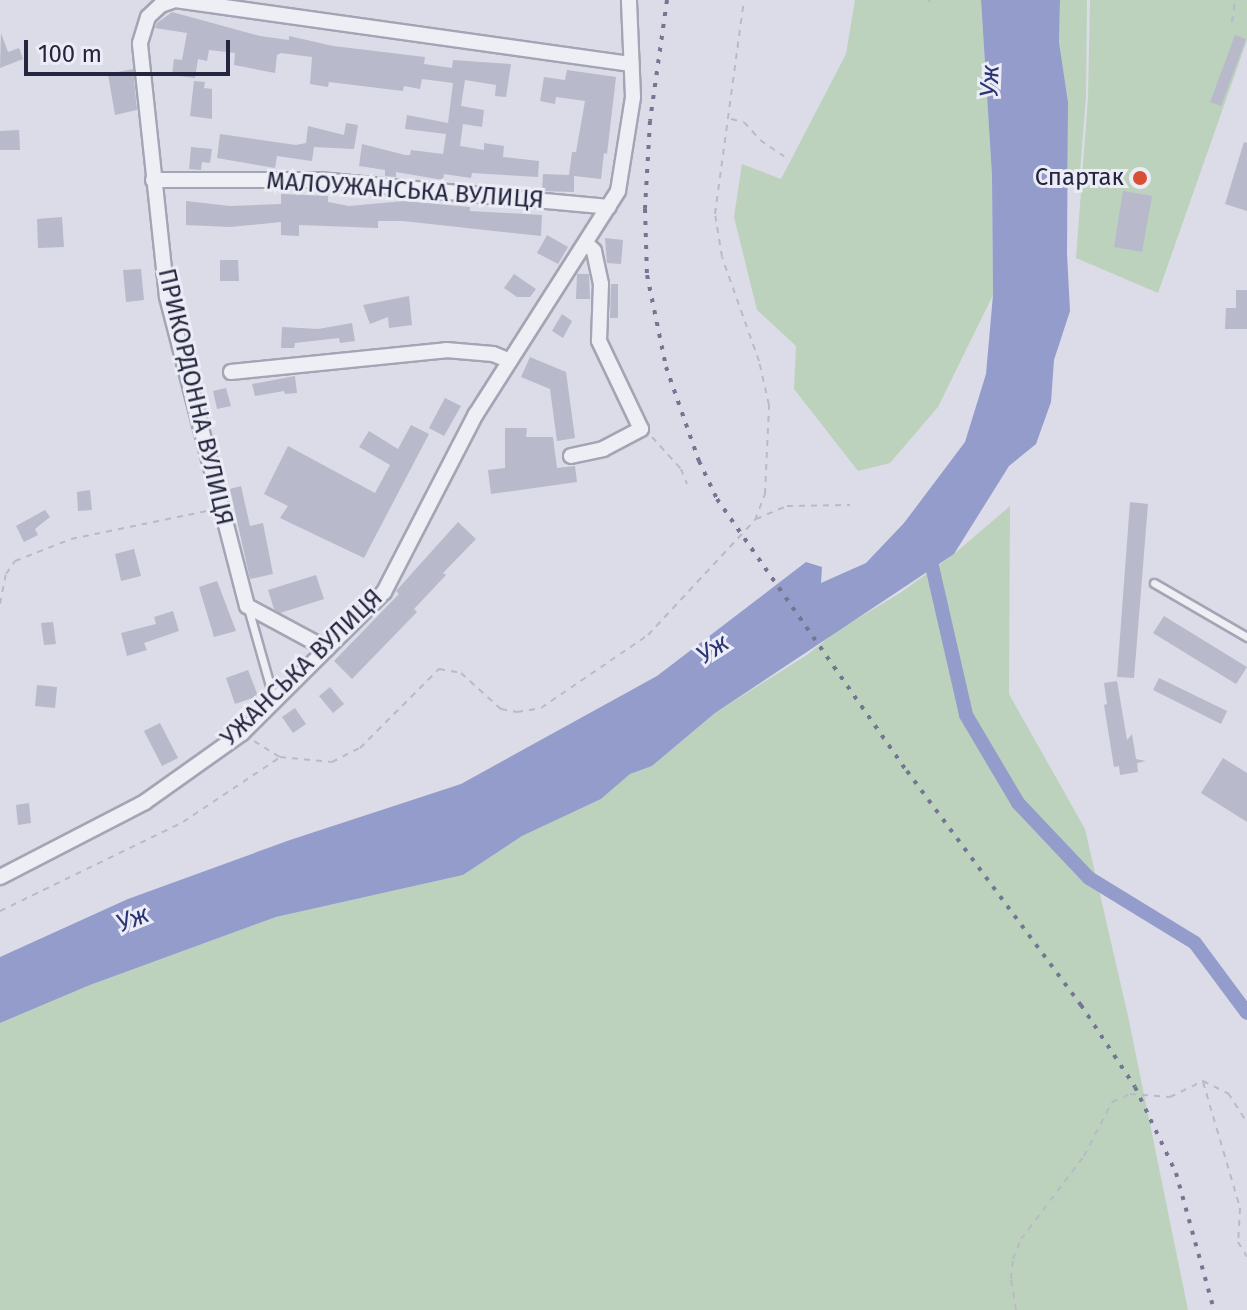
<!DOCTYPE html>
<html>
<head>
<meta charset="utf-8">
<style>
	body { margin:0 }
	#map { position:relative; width:1247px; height:1310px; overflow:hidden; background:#dbdce7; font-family:"Fira Sans",sans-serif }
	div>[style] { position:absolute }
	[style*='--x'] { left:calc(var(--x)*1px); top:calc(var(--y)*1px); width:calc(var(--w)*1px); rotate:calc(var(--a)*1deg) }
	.green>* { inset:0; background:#bcd2bd }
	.water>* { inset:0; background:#939ccb }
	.canal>* { height:14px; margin:-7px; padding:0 7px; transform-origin:7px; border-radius:7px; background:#939ccb }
	.building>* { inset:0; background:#b8b9ca }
	.path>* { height:2px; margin-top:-1px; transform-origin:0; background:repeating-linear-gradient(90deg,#b9bac5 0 6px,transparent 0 12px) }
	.roads { filter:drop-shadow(2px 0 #a4a5b4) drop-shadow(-2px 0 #a4a5b4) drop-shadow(0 2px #a4a5b4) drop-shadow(0 -2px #a4a5b4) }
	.service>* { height:7px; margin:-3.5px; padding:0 3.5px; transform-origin:3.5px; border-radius:3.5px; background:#eeeff5 }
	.minor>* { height:14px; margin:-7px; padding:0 7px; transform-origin:7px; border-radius:7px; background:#eeeff5 }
	.rail>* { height:4px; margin-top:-2px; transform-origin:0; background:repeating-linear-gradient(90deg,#747592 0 4px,transparent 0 12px) }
	.dots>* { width:22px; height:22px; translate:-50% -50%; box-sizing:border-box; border:4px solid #ebecf5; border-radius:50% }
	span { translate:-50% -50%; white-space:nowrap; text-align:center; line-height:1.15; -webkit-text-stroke:6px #ebecf5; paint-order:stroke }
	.poi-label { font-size:24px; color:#24253e }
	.right { translate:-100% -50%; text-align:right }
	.street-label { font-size:24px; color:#24253e }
	.water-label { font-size:26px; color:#2b3575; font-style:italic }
	.scale { position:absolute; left:24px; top:40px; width:206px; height:36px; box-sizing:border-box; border:4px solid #24253e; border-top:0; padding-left:10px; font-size:24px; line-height:28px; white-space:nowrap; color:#24253e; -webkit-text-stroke:6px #ebecf5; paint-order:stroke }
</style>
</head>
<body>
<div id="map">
	<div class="green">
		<i style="clip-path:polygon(855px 0,981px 0,992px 176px,993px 295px,938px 407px,890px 463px,858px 471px,794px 389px,796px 346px,757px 310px,734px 217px,742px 164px,781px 179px,846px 54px)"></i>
		<i style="clip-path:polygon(1060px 0,1087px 0,1086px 97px,1080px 172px,1068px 178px,1068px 102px,1059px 42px)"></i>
		<i style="clip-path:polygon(1090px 0,1247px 0,1247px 40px,1158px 293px,1076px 258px,1088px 98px)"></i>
		<i style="clip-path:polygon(1010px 506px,1009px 694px,1085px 829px,1128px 1016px,1188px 1310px,0 1310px,0 1023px,90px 985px,276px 917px,463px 875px,522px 836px,601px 799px,630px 774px,652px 766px,715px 713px,807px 655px,837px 631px,900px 593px,954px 554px)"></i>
	</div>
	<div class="water">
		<i style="clip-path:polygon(981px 0,1060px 0,1059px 42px,1068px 102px,1067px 254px,1070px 311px,1054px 360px,1051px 402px,1036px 444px,1009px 466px,954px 554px,715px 713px,652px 766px,630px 774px,601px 799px,522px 836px,463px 875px,276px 917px,90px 985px,0 1023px,0 957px,128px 899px,290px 840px,461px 784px,657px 676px,806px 562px,822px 567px,821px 583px,866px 563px,904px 523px,965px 442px,986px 374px,993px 295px,992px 176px)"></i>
	</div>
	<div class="canal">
		<i style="--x:929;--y:553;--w:166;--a:77.1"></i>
		<i style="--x:966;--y:715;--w:102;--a:59.4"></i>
		<i style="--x:1018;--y:803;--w:103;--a:46.6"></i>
		<i style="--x:1089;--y:878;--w:124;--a:31.5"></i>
		<i style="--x:1195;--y:943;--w:87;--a:53.4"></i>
	</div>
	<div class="building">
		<i style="clip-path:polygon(172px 12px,260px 36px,289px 40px,289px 36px,333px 46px,425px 57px,424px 64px,452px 68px,453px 60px,511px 64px,506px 97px,495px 96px,496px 85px,465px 80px,461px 106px,484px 110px,482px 127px,463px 124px,460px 146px,484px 150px,484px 143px,504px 146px,503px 157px,539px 161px,538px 177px,472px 173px,471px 178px,444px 174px,443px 180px,396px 172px,396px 177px,385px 176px,385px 170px,359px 166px,362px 144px,405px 155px,410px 155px,411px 150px,443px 154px,446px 134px,405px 129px,407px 115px,448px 123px,453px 83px,422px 79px,420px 89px,404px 86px,403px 91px,329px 82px,328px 87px,310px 84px,312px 57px,281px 53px,277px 55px,275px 73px,234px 65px,235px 53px,209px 50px,207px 61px,198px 59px,195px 78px,172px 75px,174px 59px,182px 60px,187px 33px,155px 28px,157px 23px)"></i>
		<i style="clip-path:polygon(1px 33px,8px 52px,19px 48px,23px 59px,0 68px)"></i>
		<i style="clip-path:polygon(1235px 35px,1246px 39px,1221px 106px,1210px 102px)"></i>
		<i style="clip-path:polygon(133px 69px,137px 110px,115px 115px,108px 74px)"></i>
		<i style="clip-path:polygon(567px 70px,616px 77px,607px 154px,604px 153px,601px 179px,574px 176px,574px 192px,542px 191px,543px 174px,569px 175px,572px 152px,576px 152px,585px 101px,556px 97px,555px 104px,540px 101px,544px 77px,565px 80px)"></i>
		<i style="clip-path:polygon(194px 81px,205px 82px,204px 88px,212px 89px,212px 119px,190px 116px)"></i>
		<i style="clip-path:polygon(346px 123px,358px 125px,354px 149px,314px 147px,312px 161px,277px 156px,275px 168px,217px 158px,220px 134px,296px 145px,306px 143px,308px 126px,344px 135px)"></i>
		<i style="clip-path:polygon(19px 130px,20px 150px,0 150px,0 131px)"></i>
		<i style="clip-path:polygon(1244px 142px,1247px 143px,1247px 211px,1225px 204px)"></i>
		<i style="clip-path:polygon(191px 147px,212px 149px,210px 163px,202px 162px,201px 170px,189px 169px)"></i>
		<i style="clip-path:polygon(1123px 191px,1152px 196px,1142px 252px,1114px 247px)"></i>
		<i style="clip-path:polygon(281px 194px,328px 196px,328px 202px,349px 206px,404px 201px,470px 207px,470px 211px,542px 215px,541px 236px,403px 221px,378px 221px,378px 228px,299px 225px,299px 236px,281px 235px,281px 222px,230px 227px,186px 225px,186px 201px,230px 206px,281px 204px)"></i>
		<i style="clip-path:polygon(62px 217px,64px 247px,38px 248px,37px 219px)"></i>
		<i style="clip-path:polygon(547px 235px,568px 247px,558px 264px,537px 253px)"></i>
		<i style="clip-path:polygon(605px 238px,623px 240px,621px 264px,607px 263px)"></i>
		<i style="clip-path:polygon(220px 260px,238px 260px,239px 281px,220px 281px)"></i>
		<i style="clip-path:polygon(141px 269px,144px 300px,126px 302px,123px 270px)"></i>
		<i style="clip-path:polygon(514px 274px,536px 289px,530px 297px,517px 297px,504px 288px)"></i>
		<i style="clip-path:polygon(577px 274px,589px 274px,590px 299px,576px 299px)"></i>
		<i style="clip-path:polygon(611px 284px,618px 284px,618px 318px,610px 318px)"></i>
		<i style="clip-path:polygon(1236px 290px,1247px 290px,1247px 329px,1225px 329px,1226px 308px,1236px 308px)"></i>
		<i style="clip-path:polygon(409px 296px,412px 325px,389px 328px,388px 317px,370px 324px,363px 305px)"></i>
		<i style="clip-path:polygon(562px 314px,572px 321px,563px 338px,552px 331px)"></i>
		<i style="clip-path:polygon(352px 323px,355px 341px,340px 343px,339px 338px,295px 343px,294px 348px,281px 348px,282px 327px,318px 329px)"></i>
		<i style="clip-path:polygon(530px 357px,566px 372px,575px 438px,557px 441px,550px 389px,521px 377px)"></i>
		<i style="clip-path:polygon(295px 376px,297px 393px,285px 394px,284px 391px,255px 396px,252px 384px)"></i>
		<i style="clip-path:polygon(226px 388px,231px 406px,217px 409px,213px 391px)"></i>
		<i style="clip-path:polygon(445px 398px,461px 406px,444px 436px,429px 428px)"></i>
		<i style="clip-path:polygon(411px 425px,429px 434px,364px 558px,280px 518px,288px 506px,264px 494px,288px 446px,375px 493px,390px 465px,359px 447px,369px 431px,398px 449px)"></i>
		<i style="clip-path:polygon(505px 428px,527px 428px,526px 437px,553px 437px,557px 468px,575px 466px,577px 482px,491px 494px,488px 470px,505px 468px)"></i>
		<i style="clip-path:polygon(241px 486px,250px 526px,263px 523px,273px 574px,250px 579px,230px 489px)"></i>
		<i style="clip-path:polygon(90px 490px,92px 510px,78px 511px,77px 492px)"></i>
		<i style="clip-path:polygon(1130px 502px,1148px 504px,1134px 678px,1117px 677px)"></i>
		<i style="clip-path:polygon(45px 510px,50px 517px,35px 529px,38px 535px,24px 542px,16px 526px)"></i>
		<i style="clip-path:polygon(458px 522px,476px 539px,443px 573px,446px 575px,414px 609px,417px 612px,352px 679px,334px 661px,399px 594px,396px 591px)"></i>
		<i style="clip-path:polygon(134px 549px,141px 576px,121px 581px,115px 554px)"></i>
		<i style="clip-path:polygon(316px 575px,324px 599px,280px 613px,274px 609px,268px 590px)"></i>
		<i style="clip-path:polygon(217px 581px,236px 631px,214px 637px,199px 587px)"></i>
		<i style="clip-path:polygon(173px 611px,179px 631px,144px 643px,147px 650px,127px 656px,121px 633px,156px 624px,154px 617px)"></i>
		<i style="clip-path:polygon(1164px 616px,1247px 667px,1236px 684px,1153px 633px)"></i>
		<i style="clip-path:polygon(53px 622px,56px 644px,44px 645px,41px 623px)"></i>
		<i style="clip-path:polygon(248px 670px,258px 696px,235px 704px,226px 678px)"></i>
		<i style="clip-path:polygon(1159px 678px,1227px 711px,1221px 724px,1153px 690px)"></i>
		<i style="clip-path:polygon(1117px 681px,1127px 740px,1132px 734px,1136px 759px,1146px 761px,1137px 763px,1138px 772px,1120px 775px,1119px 766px,1114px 767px,1104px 705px,1107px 704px,1104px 683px)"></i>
		<i style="clip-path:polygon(37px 685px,57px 687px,55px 708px,35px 706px)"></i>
		<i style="clip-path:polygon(330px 687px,344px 704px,333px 713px,319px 696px)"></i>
		<i style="clip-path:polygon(295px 708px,306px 724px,293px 733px,282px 717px)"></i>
		<i style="clip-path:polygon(160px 723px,178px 758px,162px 766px,144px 731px)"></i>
		<i style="clip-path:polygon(1223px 758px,1247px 773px,1247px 822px,1201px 793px)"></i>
		<i style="clip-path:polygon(29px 803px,31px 823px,18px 825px,16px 805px)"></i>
	</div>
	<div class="path">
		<i style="--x:929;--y:0;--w:2;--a:90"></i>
		<i style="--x:1232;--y:22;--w:22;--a:-82"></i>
		<i style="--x:731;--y:119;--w:13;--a:13"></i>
		<i style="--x:744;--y:122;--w:24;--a:48"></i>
		<i style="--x:760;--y:140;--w:29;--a:34"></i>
		<i style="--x:652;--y:437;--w:43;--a:47.8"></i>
		<i style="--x:681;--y:469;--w:16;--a:68"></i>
		<i style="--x:756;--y:519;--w:34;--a:-23"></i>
		<i style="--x:787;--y:506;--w:63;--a:-0.9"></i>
		<i style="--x:0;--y:604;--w:31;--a:-79"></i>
		<i style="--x:6;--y:574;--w:16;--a:-55"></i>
		<i style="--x:15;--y:561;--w:60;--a:-21.4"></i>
		<i style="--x:71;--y:539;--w:140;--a:-11.6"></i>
		<i style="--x:254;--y:741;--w:31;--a:32"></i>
		<i style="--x:280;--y:757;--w:52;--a:5.5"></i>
		<i style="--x:332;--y:762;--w:31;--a:-27"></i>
		<i style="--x:360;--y:748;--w:112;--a:-45"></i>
		<i style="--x:439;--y:669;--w:22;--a:10"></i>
		<i style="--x:461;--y:673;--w:54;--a:42"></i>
		<i style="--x:501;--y:709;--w:16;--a:11"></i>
		<i style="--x:517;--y:712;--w:24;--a:-9"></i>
		<i style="--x:541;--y:708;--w:130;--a:-34.3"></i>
		<i style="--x:648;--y:635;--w:157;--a:-47.1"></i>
		<i style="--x:755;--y:520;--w:28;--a:-69"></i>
		<i style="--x:765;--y:494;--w:89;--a:-87.4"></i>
		<i style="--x:769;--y:405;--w:45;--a:-102.8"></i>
		<i style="--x:759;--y:361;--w:110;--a:-109.6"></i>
		<i style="--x:722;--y:257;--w:44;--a:-99.2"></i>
		<i style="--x:715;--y:214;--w:216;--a:-82.3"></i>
		<i style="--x:0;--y:911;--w:203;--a:-25.9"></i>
		<i style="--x:183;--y:822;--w:115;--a:-33.7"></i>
		<i style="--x:1203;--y:1082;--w:131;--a:73.6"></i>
		<i style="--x:1240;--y:1208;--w:34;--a:93"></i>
		<i style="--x:1238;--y:1242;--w:17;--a:59"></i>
		<i style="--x:1016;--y:1310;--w:31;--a:-99"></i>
		<i style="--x:1011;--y:1279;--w:20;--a:-84"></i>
		<i style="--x:1013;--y:1259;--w:22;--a:-68"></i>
		<i style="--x:1021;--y:1239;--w:104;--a:-52.8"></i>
		<i style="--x:1084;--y:1156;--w:61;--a:-62.6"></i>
		<i style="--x:1112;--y:1102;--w:20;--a:-24"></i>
		<i style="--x:1130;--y:1094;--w:40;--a:4.3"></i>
		<i style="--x:1170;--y:1097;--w:37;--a:-26"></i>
		<i style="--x:1203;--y:1081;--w:28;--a:26"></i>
		<i style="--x:1228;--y:1093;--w:35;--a:57"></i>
	</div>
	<div class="roads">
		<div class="service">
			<i style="--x:1154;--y:583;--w:108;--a:30.1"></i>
			<i style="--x:248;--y:608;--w:96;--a:74.2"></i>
		</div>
		<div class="minor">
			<i style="--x:153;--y:180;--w:166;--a:0"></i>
			<i style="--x:319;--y:180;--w:291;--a:5.3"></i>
			<i style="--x:231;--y:372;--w:216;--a:-5.8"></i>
			<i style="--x:446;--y:350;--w:47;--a:4.9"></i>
			<i style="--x:493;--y:354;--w:18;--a:22"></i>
			<i style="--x:571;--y:456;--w:33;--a:-12"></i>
			<i style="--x:603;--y:449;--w:43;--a:-27.8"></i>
			<i style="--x:641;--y:429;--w:98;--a:-115.5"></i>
			<i style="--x:599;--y:341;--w:57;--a:-88"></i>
			<i style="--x:601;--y:284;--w:34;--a:-102"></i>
			<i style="--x:594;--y:251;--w:11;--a:-135"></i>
			<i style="--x:327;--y:649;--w:91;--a:-151.7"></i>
			<i style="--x:247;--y:606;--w:319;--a:-104.5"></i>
			<i style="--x:167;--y:297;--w:255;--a:-96.1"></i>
			<i style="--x:140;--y:43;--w:27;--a:-73"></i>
			<i style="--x:148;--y:17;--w:18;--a:-43"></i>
			<i style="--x:161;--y:5;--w:15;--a:-20"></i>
			<i style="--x:175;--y:0;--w:461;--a:8"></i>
			<i style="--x:0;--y:877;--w:163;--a:-27.3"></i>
			<i style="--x:145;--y:802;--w:119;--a:-35.4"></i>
			<i style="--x:242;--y:733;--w:200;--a:-44.8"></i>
			<i style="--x:384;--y:592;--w:200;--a:-62.7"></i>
			<i style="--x:476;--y:414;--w:264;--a:-57.5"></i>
			<i style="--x:618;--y:191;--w:95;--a:-80.9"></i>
			<i style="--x:633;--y:97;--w:97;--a:-92.4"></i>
		</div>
	</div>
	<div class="rail">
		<i style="--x:667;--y:0;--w:122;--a:98"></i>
		<i style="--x:650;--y:121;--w:88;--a:93.3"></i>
		<i style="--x:645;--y:209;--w:66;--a:88.3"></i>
		<i style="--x:647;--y:275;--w:94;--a:78.3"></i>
		<i style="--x:666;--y:367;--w:100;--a:70.7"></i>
		<i style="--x:699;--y:461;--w:42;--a:64.7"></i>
		<i style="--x:717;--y:499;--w:332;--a:55.1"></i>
		<i style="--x:907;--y:771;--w:292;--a:53.4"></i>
		<i style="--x:1081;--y:1005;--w:98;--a:56.6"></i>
		<i style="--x:1135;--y:1087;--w:95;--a:64.5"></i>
		<i style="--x:1176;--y:1173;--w:142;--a:74.5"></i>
	</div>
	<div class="dots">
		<i style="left:1140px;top:178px;background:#d85034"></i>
	</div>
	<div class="poi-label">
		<span class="right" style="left:1124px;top:178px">Спартак</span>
	</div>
	<div class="street-label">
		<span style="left:405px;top:191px;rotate:4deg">МАЛОУЖАНСЬКА ВУЛИЦЯ</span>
		<span style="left:195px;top:397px;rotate:77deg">ПРИКОРДОННА ВУЛИЦЯ</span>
		<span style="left:302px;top:668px;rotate:-44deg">УЖАНСЬКА ВУЛИЦЯ</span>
	</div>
	<div class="water-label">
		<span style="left:990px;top:81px;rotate:-88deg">Уж</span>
		<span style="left:713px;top:649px;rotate:-33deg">Уж</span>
		<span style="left:133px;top:919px;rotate:-22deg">Уж</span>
	</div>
	<div class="scale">100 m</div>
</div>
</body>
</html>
